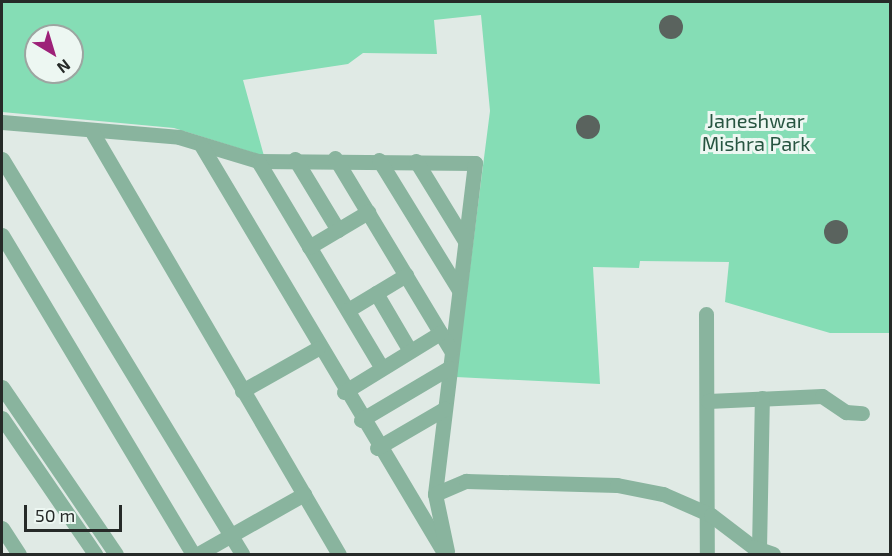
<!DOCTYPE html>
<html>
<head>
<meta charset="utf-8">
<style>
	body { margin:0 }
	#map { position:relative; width:892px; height:556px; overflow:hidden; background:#e0eae5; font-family:"Exo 2",sans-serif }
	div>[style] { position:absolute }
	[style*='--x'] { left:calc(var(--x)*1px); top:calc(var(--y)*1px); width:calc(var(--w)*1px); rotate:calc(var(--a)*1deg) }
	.green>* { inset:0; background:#85ddb5 }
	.building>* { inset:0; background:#5a635e }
	.round { border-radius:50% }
	.minor>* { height:15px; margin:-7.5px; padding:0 7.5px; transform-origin:7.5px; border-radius:7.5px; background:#89b49e }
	span { translate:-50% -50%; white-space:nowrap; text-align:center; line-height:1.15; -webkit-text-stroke:6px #edf7f2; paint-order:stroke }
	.park-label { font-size:20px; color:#275541 }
	.frame { position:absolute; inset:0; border:3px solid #262a28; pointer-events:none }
	.north { position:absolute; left:24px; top:24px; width:60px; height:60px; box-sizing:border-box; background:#edf7f2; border:2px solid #9da5a1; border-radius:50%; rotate:142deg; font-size:16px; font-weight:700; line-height:24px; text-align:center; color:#262a28 }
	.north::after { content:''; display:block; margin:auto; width:21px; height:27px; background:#9d2178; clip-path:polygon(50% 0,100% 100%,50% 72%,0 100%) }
	.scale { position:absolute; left:24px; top:505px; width:98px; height:27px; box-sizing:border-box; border:3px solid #262a28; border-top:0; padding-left:8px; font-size:18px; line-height:21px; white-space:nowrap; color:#262a28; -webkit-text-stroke:4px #edf7f2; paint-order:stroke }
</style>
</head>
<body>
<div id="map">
	<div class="green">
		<i style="clip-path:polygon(evenodd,2px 2px,890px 2px,890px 333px,830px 333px,725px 302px,729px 262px,640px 261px,639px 268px,593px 267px,600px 384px,456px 377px,490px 111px,481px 15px,434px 20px,437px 54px,363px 53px,348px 64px,243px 80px,264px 156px,174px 128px,2px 112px,2px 2px,36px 36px,72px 36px,72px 72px,36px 72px,36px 36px)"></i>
	</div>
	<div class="building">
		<i class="round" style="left:659px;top:15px;width:24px;height:24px"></i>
		<i class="round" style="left:576px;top:115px;width:24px;height:24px"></i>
		<i class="round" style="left:824px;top:220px;width:24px;height:24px"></i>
	</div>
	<div class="minor">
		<i style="--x:2;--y:122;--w:178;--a:4.8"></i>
		<i style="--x:179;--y:137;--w:83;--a:16.9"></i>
		<i style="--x:258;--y:161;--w:217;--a:0.5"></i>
		<i style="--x:475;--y:163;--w:333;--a:96.9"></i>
		<i style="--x:91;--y:130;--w:491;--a:59.7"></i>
		<i style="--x:201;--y:145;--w:476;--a:59.2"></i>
		<i style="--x:335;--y:158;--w:224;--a:58.9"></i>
		<i style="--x:2;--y:159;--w:462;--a:58.7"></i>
		<i style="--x:295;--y:159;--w:83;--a:58.8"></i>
		<i style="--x:379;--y:160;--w:153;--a:58.4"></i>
		<i style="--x:258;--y:161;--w:241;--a:59.1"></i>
		<i style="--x:416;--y:161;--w:94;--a:58.5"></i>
		<i style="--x:2;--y:235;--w:372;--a:59.1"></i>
		<i style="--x:309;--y:247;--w:69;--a:-30.7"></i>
		<i style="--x:376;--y:293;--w:67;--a:59.6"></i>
		<i style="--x:348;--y:310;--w:68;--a:-31.1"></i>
		<i style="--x:706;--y:314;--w:240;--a:89.8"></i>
		<i style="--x:2;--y:387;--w:202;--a:55.7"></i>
		<i style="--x:242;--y:391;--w:87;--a:-29.5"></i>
		<i style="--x:344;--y:392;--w:113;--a:-31.6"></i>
		<i style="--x:708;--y:401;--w:114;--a:-2.5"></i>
		<i style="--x:822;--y:396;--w:29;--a:34"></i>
		<i style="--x:846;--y:412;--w:16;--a:4"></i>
		<i style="--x:2;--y:418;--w:165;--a:55.6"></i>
		<i style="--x:361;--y:420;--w:102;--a:-30.6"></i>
		<i style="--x:377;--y:448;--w:78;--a:-30.2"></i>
		<i style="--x:2;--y:528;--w:31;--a:57"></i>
		<i style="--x:759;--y:549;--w:151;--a:-88.9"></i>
		<i style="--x:447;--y:551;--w:58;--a:-101.9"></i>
		<i style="--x:435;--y:494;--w:34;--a:-23"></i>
		<i style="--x:466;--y:481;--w:151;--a:1.5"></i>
		<i style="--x:617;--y:485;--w:47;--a:11.1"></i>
		<i style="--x:663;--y:494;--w:52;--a:23.6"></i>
		<i style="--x:711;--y:515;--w:53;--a:37.3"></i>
		<i style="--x:753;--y:547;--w:21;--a:19"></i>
		<i style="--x:198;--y:554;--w:122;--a:-29.5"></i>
	</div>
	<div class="park-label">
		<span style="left:756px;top:132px">Janeshwar<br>Mishra Park</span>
	</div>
	<div class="frame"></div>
	<div class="north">N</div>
	<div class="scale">50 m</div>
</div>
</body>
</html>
